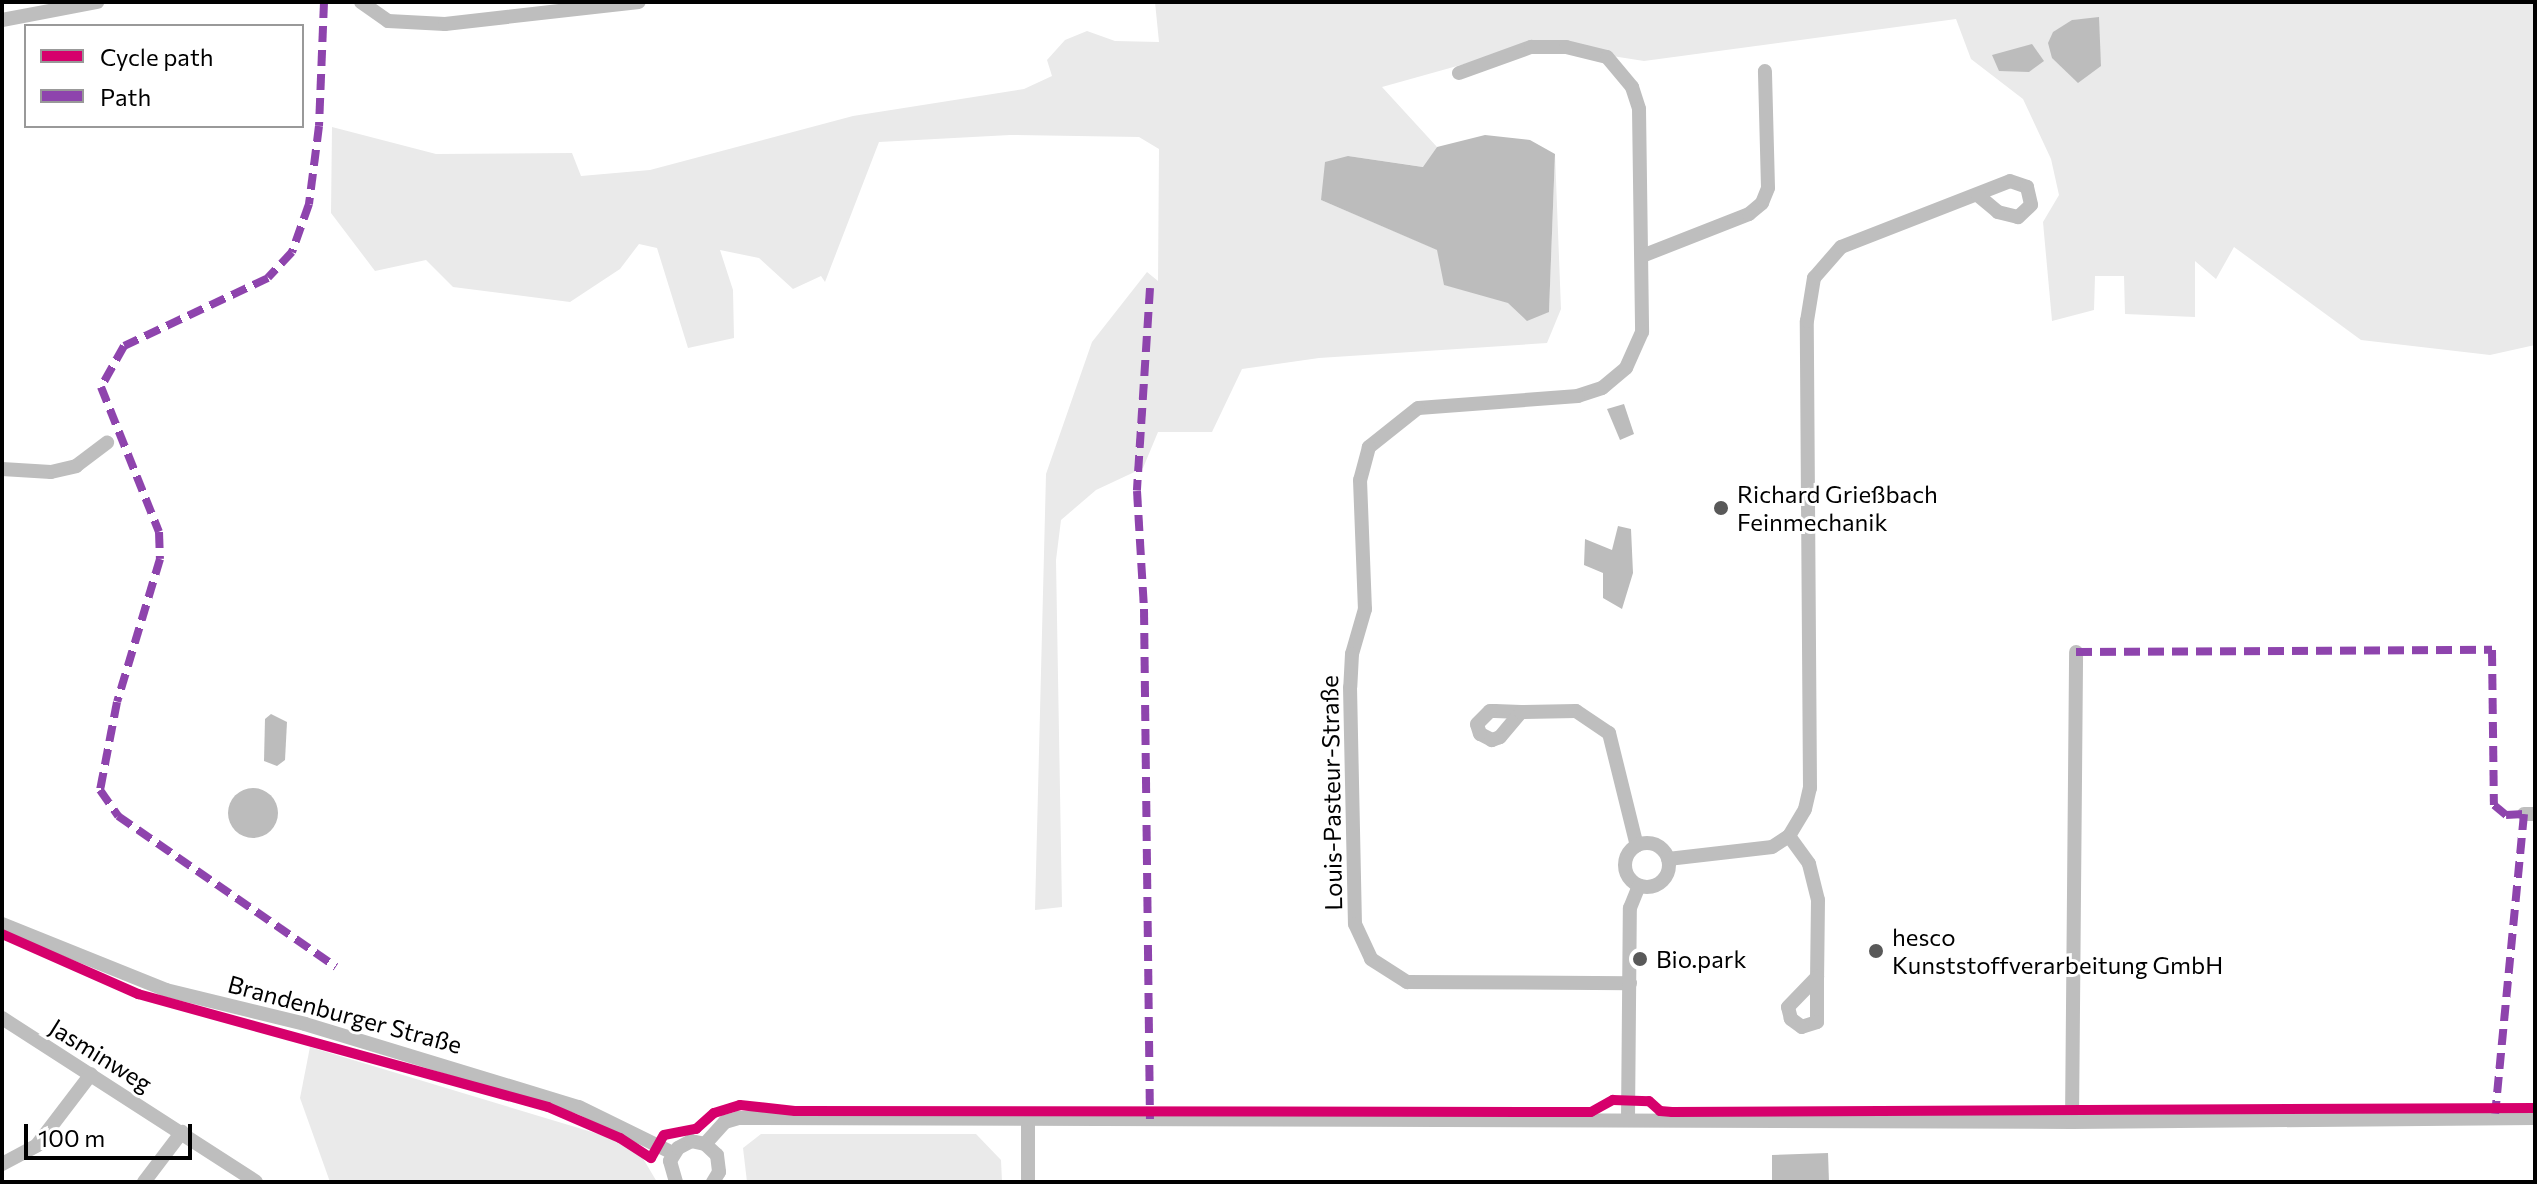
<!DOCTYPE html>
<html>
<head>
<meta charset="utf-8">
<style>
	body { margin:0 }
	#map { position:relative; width:2537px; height:1184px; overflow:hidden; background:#fff; font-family:Commissioner,sans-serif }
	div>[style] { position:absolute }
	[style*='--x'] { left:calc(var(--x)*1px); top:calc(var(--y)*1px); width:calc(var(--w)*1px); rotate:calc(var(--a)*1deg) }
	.green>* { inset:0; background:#eaeaea }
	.water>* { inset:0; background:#bcbcbc }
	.round { border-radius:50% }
	.minor>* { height:14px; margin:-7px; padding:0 7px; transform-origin:7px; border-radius:7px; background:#bebebe }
	.minor>.ring { margin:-7px; padding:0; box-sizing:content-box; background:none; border:14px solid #bebebe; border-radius:50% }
	.quiet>* { height:8px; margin-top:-4px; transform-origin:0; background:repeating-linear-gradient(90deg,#8e44ad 0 16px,transparent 0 24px) }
	.cycleway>* { height:10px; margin:-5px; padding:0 5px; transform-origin:5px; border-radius:5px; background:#d6006c }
	.dots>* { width:22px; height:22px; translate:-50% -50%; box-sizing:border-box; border:4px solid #fff; border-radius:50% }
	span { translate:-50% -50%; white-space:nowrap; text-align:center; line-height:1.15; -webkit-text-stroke:6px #fff; paint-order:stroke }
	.poi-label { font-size:24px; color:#000 }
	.left { translate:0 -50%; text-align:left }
	.street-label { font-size:24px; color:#000 }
	.frame { position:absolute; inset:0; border:4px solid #000; pointer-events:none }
	.legend { position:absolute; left:24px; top:24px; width:280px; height:104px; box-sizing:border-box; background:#fff; border:2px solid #999; margin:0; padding:10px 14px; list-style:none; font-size:24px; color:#000 }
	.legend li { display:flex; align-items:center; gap:16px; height:40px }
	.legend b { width:40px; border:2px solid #999 }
	.scale { position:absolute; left:24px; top:1124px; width:168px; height:36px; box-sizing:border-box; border:4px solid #000; border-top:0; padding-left:10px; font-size:24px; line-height:28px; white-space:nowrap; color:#000; -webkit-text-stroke:6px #fff; paint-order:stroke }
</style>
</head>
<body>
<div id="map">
	<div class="green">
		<i style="clip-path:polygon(evenodd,1155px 2px,2535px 2px,2535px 345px,2490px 355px,2361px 340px,2234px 247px,2216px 279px,2195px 261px,2195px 317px,2125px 314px,2124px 276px,2095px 276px,2094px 310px,2052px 321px,2043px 222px,2059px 195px,2051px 159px,2023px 99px,1971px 59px,1956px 19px,1644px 61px,1536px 44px,1382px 87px,1437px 147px,1424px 167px,1348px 156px,1321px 200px,1438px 250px,1445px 285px,1549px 311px,1555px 154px,1561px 309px,1547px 343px,1319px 358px,1242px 369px,1212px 432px,1158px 432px,1143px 468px,1096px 490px,1061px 520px,1056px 560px,1062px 907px,1035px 910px,1046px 474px,1092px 342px,1147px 272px,1158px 281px,1159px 149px,1139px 137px,1010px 135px,879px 142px,825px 282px,821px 276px,793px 289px,759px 258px,720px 250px,733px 290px,734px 338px,688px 348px,657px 248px,639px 244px,620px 269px,570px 302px,453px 287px,426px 260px,375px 271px,331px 213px,332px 127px,436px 154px,572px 153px,581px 176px,650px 170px,853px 116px,1024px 89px,1052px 76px,1047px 60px,1065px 40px,1087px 31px,1115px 41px,1159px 42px,1155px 2px,2099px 18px,2099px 48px,2101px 66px,2072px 20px,2099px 18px)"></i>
		<i style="clip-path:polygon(310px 1047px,635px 1145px,657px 1182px,330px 1182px,300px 1098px)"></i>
		<i style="clip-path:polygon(761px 1134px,976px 1134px,1001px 1160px,1002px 1182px,747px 1182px,743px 1148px)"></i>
	</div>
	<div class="water">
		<i style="clip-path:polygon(2099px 17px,2101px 66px,2078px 83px,2052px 58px,2048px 43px,2053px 32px,2072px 20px)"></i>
		<i style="clip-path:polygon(2032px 44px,2044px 61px,2029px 72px,1999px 71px,1992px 55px)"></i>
		<i style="clip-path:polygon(1485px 135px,1530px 140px,1555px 154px,1549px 312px,1527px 321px,1508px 303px,1444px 285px,1437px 250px,1321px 200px,1325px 162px,1348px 156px,1423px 167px,1437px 147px)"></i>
		<i style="clip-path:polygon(1624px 404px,1634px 434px,1620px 440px,1607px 409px)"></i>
		<i style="clip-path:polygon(1618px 526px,1631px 529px,1633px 573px,1622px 609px,1603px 598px,1603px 573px,1584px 565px,1585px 539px,1612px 550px)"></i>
		<i style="clip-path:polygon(271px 714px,287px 722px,285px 760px,277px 766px,264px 761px,265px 719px)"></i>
		<i class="round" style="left:228px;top:788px;width:50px;height:50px"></i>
		<i style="clip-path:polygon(1828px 1153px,1829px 1182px,1772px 1182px,1772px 1155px)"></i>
	</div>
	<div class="minor">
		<i style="--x:361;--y:2;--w:33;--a:35"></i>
		<i style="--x:388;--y:21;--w:57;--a:3"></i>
		<i style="--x:445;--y:24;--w:195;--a:-6.5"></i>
		<i style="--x:2;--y:20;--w:97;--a:-10.7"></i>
		<i style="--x:1459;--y:73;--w:77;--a:-19.9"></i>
		<i style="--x:1531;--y:47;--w:35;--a:0"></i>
		<i style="--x:1566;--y:47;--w:42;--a:13.7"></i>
		<i style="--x:1607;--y:57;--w:39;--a:50"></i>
		<i style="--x:1632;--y:87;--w:23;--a:72"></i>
		<i style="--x:1639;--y:109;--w:223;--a:89.2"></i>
		<i style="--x:1642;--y:332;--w:39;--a:114"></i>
		<i style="--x:1626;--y:368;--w:31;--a:140"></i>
		<i style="--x:1602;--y:388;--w:25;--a:162"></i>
		<i style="--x:1578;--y:396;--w:160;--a:175.7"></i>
		<i style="--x:1418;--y:408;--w:63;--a:141.5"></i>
		<i style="--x:1369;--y:447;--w:34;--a:105"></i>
		<i style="--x:1360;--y:480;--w:129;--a:87.8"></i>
		<i style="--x:1365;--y:609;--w:47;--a:106.1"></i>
		<i style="--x:1352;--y:654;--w:33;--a:93"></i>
		<i style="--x:1350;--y:687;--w:237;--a:88.8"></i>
		<i style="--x:1355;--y:924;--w:38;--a:65"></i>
		<i style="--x:1371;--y:959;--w:43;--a:32.6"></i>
		<i style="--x:1407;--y:982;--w:223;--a:0.3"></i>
		<i style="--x:1642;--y:256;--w:115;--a:-21.4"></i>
		<i style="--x:1749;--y:214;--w:17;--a:-40"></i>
		<i style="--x:1762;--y:203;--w:16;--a:-68"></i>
		<i style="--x:1768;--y:188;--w:117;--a:-91.5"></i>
		<i style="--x:2;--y:469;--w:49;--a:3.5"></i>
		<i style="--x:51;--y:472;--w:26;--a:-13"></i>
		<i style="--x:76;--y:466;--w:39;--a:-37"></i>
		<i style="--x:1490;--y:711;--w:5;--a:0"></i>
		<i style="--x:1495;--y:711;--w:26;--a:2"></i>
		<i style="--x:1521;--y:712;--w:33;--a:130"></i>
		<i style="--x:1500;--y:737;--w:9;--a:159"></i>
		<i style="--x:1492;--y:740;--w:13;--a:-153"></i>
		<i style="--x:1480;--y:734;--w:10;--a:-107"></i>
		<i style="--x:1477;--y:724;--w:18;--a:-45"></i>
		<i style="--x:1521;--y:712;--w:55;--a:-1"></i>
		<i style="--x:1576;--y:711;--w:40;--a:34"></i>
		<i style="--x:1609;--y:733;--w:116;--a:76.1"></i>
		<i style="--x:2524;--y:814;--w:11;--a:0"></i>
		<i style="--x:1789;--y:836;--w:34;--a:54"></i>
		<i style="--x:1809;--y:864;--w:37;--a:76"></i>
		<i style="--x:1818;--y:900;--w:77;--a:90.7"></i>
		<i style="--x:1817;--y:977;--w:45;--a:90"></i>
		<i style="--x:1817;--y:1022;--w:16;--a:162"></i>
		<i style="--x:1802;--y:1027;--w:14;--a:-144"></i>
		<i style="--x:1791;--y:1019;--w:12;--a:-104"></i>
		<i style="--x:1788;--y:1007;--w:42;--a:-46"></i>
		<i class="ring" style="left:1625px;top:843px;width:30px;height:30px"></i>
		<i style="--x:1668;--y:859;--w:105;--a:-6.6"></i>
		<i style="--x:1772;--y:847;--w:20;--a:-33"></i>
		<i style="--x:1789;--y:836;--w:31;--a:-59"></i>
		<i style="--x:1805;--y:809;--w:22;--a:-77"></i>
		<i style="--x:1810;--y:788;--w:467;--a:-90.4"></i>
		<i style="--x:1807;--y:321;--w:44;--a:-80.8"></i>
		<i style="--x:1814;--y:278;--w:41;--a:-48.9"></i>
		<i style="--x:1841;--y:247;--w:181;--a:-21.3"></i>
		<i style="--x:2010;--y:181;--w:18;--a:19"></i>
		<i style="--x:2027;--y:187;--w:18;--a:77"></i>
		<i style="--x:2031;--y:205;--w:18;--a:137"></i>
		<i style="--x:2018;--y:217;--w:21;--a:-166"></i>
		<i style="--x:1998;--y:212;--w:26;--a:-140"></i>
		<i style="--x:2;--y:924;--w:177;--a:21.9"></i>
		<i style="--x:166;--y:990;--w:143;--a:13.7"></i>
		<i style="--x:305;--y:1024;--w:286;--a:16.9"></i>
		<i style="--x:579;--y:1107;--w:105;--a:26.1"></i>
		<i style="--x:2;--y:1018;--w:302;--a:32.8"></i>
		<i style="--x:1028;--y:1119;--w:63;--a:90"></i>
		<i style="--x:1628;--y:1120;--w:212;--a:-89.5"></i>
		<i style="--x:1630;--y:908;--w:24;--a:-68"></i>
		<i style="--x:2072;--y:1122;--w:470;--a:-89.5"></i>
		<i style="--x:705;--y:1144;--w:30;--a:-48"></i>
		<i style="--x:725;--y:1122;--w:15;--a:-16"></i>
		<i style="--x:739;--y:1118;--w:1333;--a:0.17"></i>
		<i style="--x:2072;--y:1122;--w:463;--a:-0.5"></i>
		<i style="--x:2;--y:1164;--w:40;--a:-28"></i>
		<i style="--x:37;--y:1145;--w:89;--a:-52.7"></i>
		<i style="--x:144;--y:1182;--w:63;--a:-52.8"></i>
		<i style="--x:676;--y:1182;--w:22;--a:-106"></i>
		<i style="--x:670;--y:1161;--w:15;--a:-58"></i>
		<i style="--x:678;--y:1148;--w:15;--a:-28"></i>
		<i style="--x:691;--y:1141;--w:14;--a:12"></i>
		<i style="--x:705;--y:1144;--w:16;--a:43"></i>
		<i style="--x:717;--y:1155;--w:17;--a:83"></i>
		<i style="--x:719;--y:1172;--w:12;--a:121"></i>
	</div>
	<div class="quiet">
		<i style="--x:324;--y:2;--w:124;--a:92.3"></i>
		<i style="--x:319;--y:126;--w:79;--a:97.3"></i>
		<i style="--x:309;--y:204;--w:51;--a:109.5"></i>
		<i style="--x:292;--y:252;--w:35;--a:133"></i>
		<i style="--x:268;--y:278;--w:159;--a:154.7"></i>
		<i style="--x:124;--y:346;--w:47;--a:119.3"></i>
		<i style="--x:101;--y:387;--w:156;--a:68.2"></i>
		<i style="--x:159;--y:532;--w:27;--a:88"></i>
		<i style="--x:160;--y:559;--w:149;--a:106.7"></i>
		<i style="--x:117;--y:702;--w:90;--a:100.9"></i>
		<i style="--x:100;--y:790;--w:32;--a:55"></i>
		<i style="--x:118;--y:816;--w:265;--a:34.7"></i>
		<i style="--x:1150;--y:288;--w:203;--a:93.7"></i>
		<i style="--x:1137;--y:491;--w:118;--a:86.6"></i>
		<i style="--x:1144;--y:609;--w:510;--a:89.33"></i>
		<i style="--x:2076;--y:652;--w:416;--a:-0.3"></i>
		<i style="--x:2492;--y:650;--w:155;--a:89.3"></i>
		<i style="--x:2494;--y:805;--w:16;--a:40"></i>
		<i style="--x:2506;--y:815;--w:18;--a:-3"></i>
		<i style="--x:2524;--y:814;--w:301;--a:95.5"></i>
	</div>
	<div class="cycleway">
		<i style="--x:2;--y:934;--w:149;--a:23.8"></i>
		<i style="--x:138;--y:994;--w:425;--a:15.4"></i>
		<i style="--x:548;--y:1107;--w:78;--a:23.3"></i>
		<i style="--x:620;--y:1138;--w:37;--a:33"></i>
		<i style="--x:651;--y:1158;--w:26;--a:-61"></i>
		<i style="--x:664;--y:1135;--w:33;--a:-11"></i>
		<i style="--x:696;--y:1129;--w:24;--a:-42"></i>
		<i style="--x:714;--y:1113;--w:27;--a:-17"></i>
		<i style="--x:740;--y:1105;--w:55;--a:6.2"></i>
		<i style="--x:795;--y:1111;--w:796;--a:0.07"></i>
		<i style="--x:1591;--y:1112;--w:25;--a:-29"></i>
		<i style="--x:1613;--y:1100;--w:36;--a:2"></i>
		<i style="--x:1649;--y:1101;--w:15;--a:42"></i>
		<i style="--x:1660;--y:1111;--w:12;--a:5"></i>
		<i style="--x:1672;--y:1112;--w:863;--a:-0.27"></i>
	</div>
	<div class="dots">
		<i style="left:1721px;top:508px;background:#595959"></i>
		<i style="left:1876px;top:951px;background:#595959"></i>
		<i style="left:1640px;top:959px;background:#595959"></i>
	</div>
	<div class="poi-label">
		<span class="left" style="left:1737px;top:508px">Richard Grießbach<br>Feinmechanik</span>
		<span class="left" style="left:1892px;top:951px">hesco<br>Kunststoffverarbeitung GmbH</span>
		<span class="left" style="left:1656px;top:959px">Bio.park</span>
	</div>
	<div class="street-label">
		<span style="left:1331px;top:793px;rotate:-91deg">Louis-Pasteur-Straße</span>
		<span style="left:345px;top:1014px;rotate:15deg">Brandenburger Straße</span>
		<span style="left:101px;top:1055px;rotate:32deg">Jasminweg</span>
	</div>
	<div class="frame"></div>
	<ul class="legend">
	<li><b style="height:10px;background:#d6006c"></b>Cycle path</li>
	<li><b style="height:10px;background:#8e44ad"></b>Path</li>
	</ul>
	<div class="scale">100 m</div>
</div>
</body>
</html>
